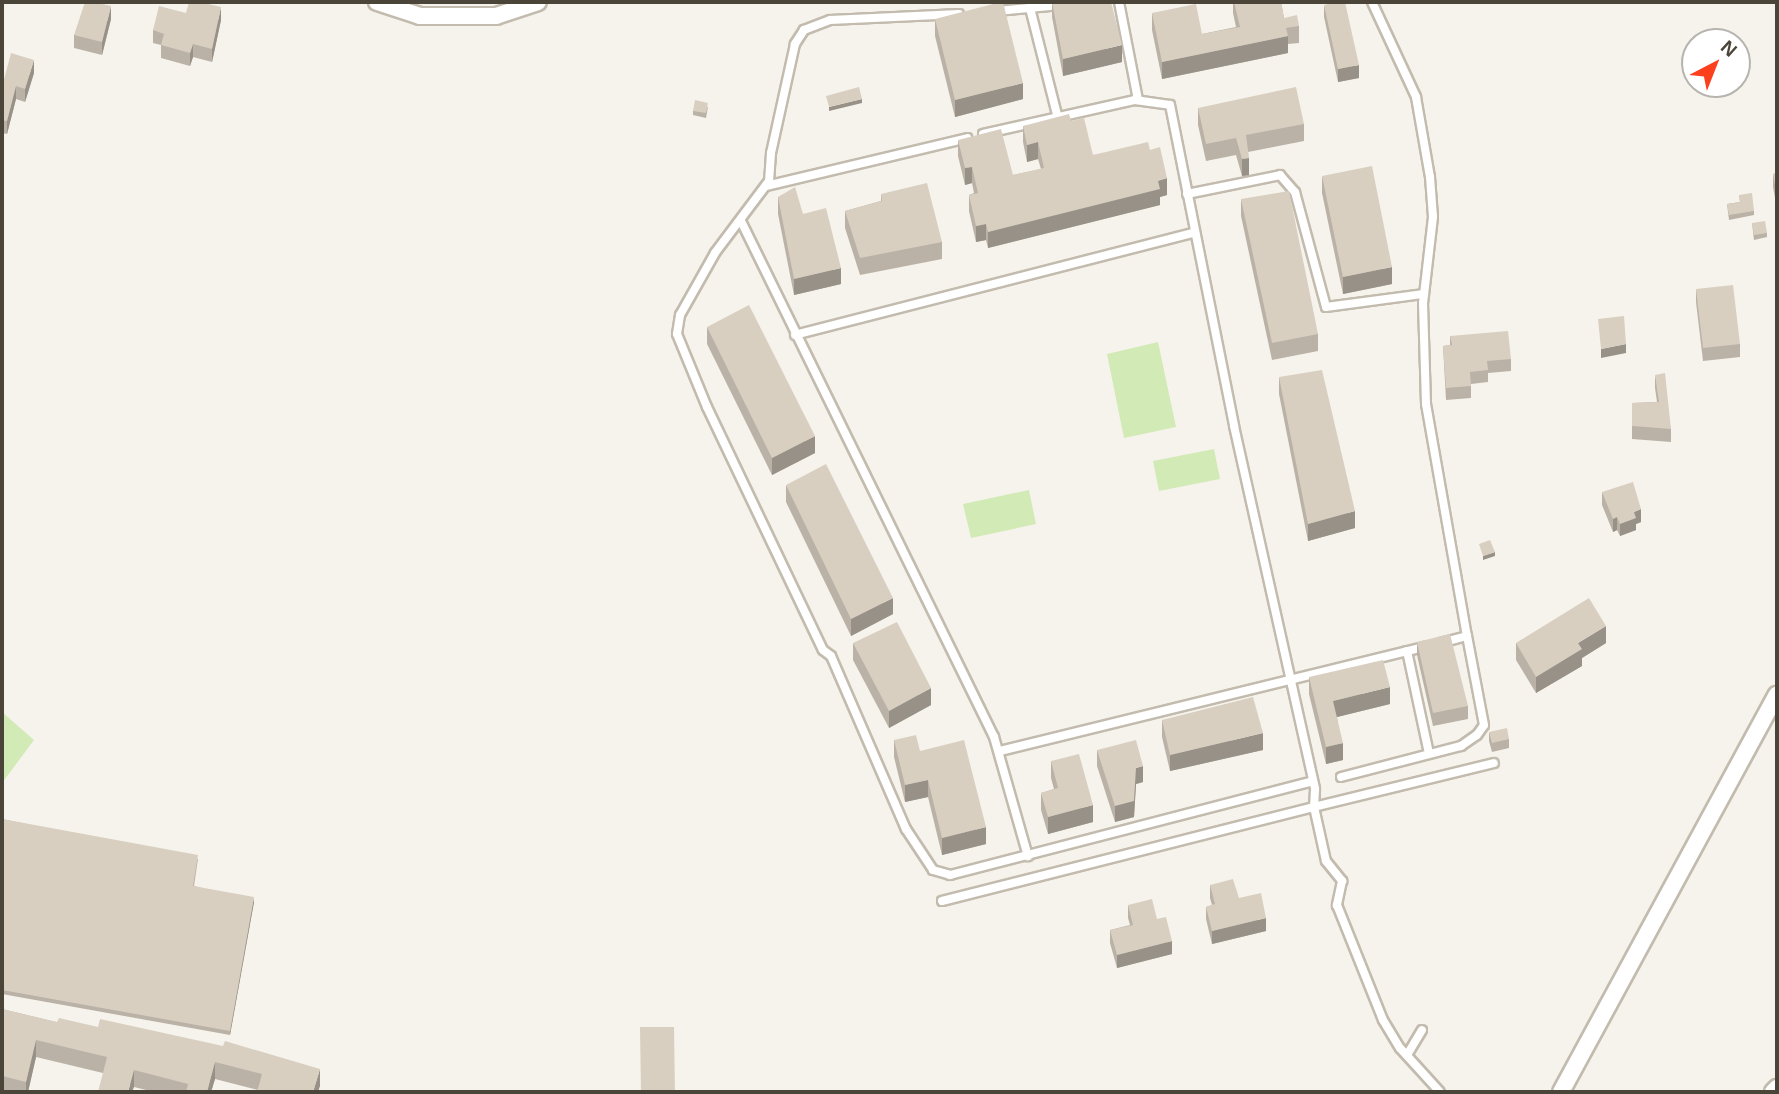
<!DOCTYPE html>
<html>
<head>
<meta charset="utf-8">
<style>
	body { margin:0 }
	#map { position:relative; width:1779px; height:1094px; overflow:hidden; background:#f6f3ec; font-family:Arial,sans-serif }
	div>[style] { position:absolute }
	[style*='--x'] { left:calc(var(--x)*1px); top:calc(var(--y)*1px); width:calc(var(--w)*1px); rotate:calc(var(--a)*1deg) }
	.green>* { inset:0; background:#d2eab5 }
	.roads { filter:drop-shadow(2px 0 #c2bbae) drop-shadow(-2px 0 #c2bbae) drop-shadow(0 2px #c2bbae) drop-shadow(0 -2px #c2bbae) }
	.service>* { height:8px; margin:-4px; padding:0 4px; transform-origin:4px; border-radius:4px; background:#fff }
	.minor>* { height:16px; margin:-8px; padding:0 8px; transform-origin:8px; border-radius:8px; background:#fff }
	.wall>* { inset:0; background:#bab2a6 }
	.shaded-wall>* { inset:0; background:#979187 }
	.building>* { inset:0; background:#d8cfc1 }
	span { translate:-50% -50%; white-space:nowrap; text-align:center; line-height:1.15; -webkit-text-stroke:5px #fff; paint-order:stroke }
	.frame { position:absolute; inset:0; border:4px solid #4b4439; pointer-events:none }
	.north { position:absolute; left:1681px; top:28px; width:70px; height:70px; box-sizing:border-box; background:#fff; border:2px solid #b7b4b0; border-radius:50%; rotate:42deg; font-size:19px; font-weight:700; line-height:28px; text-align:center; color:#4b4439 }
	.north::after { content:''; display:block; margin:auto; width:24px; height:32px; background:#fc3f1d; clip-path:polygon(50% 0,100% 100%,50% 72%,0 100%) }
</style>
</head>
<body>
<div id="map">
	<div class="green">
		<i style="clip-path:polygon(1158px 342px,1176px 427px,1124px 438px,1107px 354px)"></i>
		<i style="clip-path:polygon(1214px 449px,1220px 479px,1159px 491px,1153px 461px)"></i>
		<i style="clip-path:polygon(1029px 490px,1036px 524px,971px 538px,963px 504px)"></i>
		<i style="clip-path:polygon(2px 712px,34px 740px,2px 783px)"></i>
	</div>
	<div class="roads">
		<div class="service">
			<i style="--x:1119;--y:2;--w:100;--a:79"></i>
			<i style="--x:1372;--y:2;--w:105;--a:65.1"></i>
			<i style="--x:1416;--y:97;--w:81;--a:80.1"></i>
			<i style="--x:1430;--y:177;--w:40;--a:85.7"></i>
			<i style="--x:1433;--y:217;--w:87;--a:96.6"></i>
			<i style="--x:1423;--y:303;--w:101;--a:88.3"></i>
			<i style="--x:1426;--y:404;--w:236;--a:80"></i>
			<i style="--x:1467;--y:636;--w:27;--a:165"></i>
			<i style="--x:1030;--y:8;--w:110;--a:75.8"></i>
			<i style="--x:997;--y:11;--w:64;--a:-5.4"></i>
			<i style="--x:959;--y:14;--w:129;--a:177.3"></i>
			<i style="--x:830;--y:20;--w:28;--a:159"></i>
			<i style="--x:804;--y:30;--w:17;--a:123"></i>
			<i style="--x:795;--y:44;--w:112;--a:102.4"></i>
			<i style="--x:771;--y:153;--w:28;--a:94"></i>
			<i style="--x:769;--y:181;--w:90;--a:126.9"></i>
			<i style="--x:715;--y:253;--w:71;--a:119.4"></i>
			<i style="--x:680;--y:315;--w:19;--a:99"></i>
			<i style="--x:677;--y:334;--w:79;--a:67.7"></i>
			<i style="--x:707;--y:407;--w:269;--a:64.5"></i>
			<i style="--x:823;--y:650;--w:10;--a:37"></i>
			<i style="--x:831;--y:656;--w:189;--a:66.6"></i>
			<i style="--x:906;--y:829;--w:49;--a:56.6"></i>
			<i style="--x:933;--y:870;--w:18;--a:16"></i>
			<i style="--x:950;--y:875;--w:375;--a:-14.5"></i>
			<i style="--x:983;--y:134;--w:156;--a:-12.6"></i>
			<i style="--x:1135;--y:100;--w:35;--a:8"></i>
			<i style="--x:1170;--y:105;--w:327;--a:78.7"></i>
			<i style="--x:1234;--y:426;--w:372;--a:77.4"></i>
			<i style="--x:1315;--y:789;--w:18;--a:93"></i>
			<i style="--x:1314;--y:807;--w:185;--a:-13.7"></i>
			<i style="--x:766;--y:186;--w:207;--a:-13.4"></i>
			<i style="--x:1187;--y:194;--w:95;--a:-11.5"></i>
			<i style="--x:1280;--y:175;--w:23;--a:49"></i>
			<i style="--x:1295;--y:192;--w:119;--a:74.9"></i>
			<i style="--x:1326;--y:307;--w:99;--a:-7.6"></i>
			<i style="--x:741;--y:221;--w:575;--a:63.88"></i>
			<i style="--x:994;--y:737;--w:124;--a:74.1"></i>
			<i style="--x:795;--y:335;--w:413;--a:-14.4"></i>
			<i style="--x:1407;--y:651;--w:105;--a:77.9"></i>
			<i style="--x:1000;--y:751;--w:438;--a:-13.8"></i>
			<i style="--x:1341;--y:777;--w:124;--a:-14.5"></i>
			<i style="--x:1461;--y:746;--w:19;--a:-35"></i>
			<i style="--x:1477;--y:735;--w:12;--a:-55"></i>
			<i style="--x:1484;--y:725;--w:91;--a:-100.8"></i>
			<i style="--x:942;--y:901;--w:384;--a:-14.2"></i>
			<i style="--x:1314;--y:807;--w:55;--a:77.5"></i>
			<i style="--x:1326;--y:861;--w:26;--a:51"></i>
			<i style="--x:1342;--y:881;--w:25;--a:102"></i>
			<i style="--x:1337;--y:905;--w:124;--a:68.2"></i>
			<i style="--x:1383;--y:1020;--w:33;--a:59"></i>
			<i style="--x:1400;--y:1048;--w:59;--a:47.7"></i>
			<i style="--x:1407;--y:1055;--w:29;--a:-59"></i>
		</div>
		<div class="minor">
			<i style="--x:377;--y:2;--w:45;--a:18"></i>
			<i style="--x:420;--y:16;--w:76;--a:0"></i>
			<i style="--x:496;--y:16;--w:44;--a:-18.4"></i>
			<i style="--x:1561;--y:1092;--w:452;--a:-61.5"></i>
			<i style="--x:1773;--y:1092;--w:6;--a:-45"></i>
		</div>
	</div>
	<div class="wall">
		<i style="clip-path:polygon(1052px 2px,1122px 62px,1063px 76px,1052px 17px)"></i>
		<i style="clip-path:polygon(1233px 2px,1281px 2px,1284px 18px,1299px 26px,1299px 43px,1288px 44px,1288px 53px,1162px 79px,1152px 30px,1152px 13px,1202px 34px,1236px 27px,1233px 13px)"></i>
		<i style="clip-path:polygon(1324px 5px,1359px 78px,1338px 82px,1324px 17px)"></i>
		<i style="clip-path:polygon(186px 13px,221px 20px,212px 62px,193px 57px,190px 66px,161px 58px,161px 45px,153px 43px,153px 30px)"></i>
		<i style="clip-path:polygon(111px 19px,102px 55px,74px 48px,74px 35px)"></i>
		<i style="clip-path:polygon(935px 19px,1023px 99px,955px 117px,935px 36px)"></i>
		<i style="clip-path:polygon(34px 73px,25px 102px,16px 99px,7px 134px,2px 133px,2px 87px)"></i>
		<i style="clip-path:polygon(708px 107px,706px 118px,693px 115px,693px 111px)"></i>
		<i style="clip-path:polygon(1198px 108px,1304px 124px,1304px 141px,1248px 152px,1249px 175px,1242px 176px,1236px 155px,1206px 161px,1198px 125px)"></i>
		<i style="clip-path:polygon(1071px 121px,1093px 155px,1150px 150px,1167px 195px,1160px 197px,1160px 205px,988px 248px,986px 240px,976px 242px,969px 211px,969px 195px,974px 193px,972px 183px,965px 185px,958px 156px,958px 140px,1013px 175px,1041px 169px,1038px 159px,1027px 162px,1023px 142px,1023px 126px)"></i>
		<i style="clip-path:polygon(1777px 173px,1777px 208px,1773px 187px,1773px 174px)"></i>
		<i style="clip-path:polygon(1322px 176px,1392px 284px,1343px 294px,1322px 193px)"></i>
		<i style="clip-path:polygon(881px 194px,942px 242px,942px 259px,860px 275px,845px 228px,845px 211px,881px 201px)"></i>
		<i style="clip-path:polygon(1739px 195px,1754px 211px,1754px 215px,1729px 220px,1727px 204px,1740px 202px)"></i>
		<i style="clip-path:polygon(778px 197px,803px 214px,841px 284px,794px 295px,778px 214px)"></i>
		<i style="clip-path:polygon(1241px 199px,1318px 334px,1318px 351px,1272px 360px,1241px 216px)"></i>
		<i style="clip-path:polygon(1752px 223px,1767px 233px,1767px 237px,1754px 240px)"></i>
		<i style="clip-path:polygon(1696px 289px,1740px 344px,1740px 357px,1703px 361px,1696px 302px)"></i>
		<i style="clip-path:polygon(707px 327px,815px 453px,772px 475px,707px 344px)"></i>
		<i style="clip-path:polygon(1450px 336px,1511px 359px,1511px 371px,1488px 373px,1488px 382px,1471px 384px,1471px 398px,1446px 400px,1443px 346px,1450px 345px)"></i>
		<i style="clip-path:polygon(1655px 375px,1671px 429px,1671px 442px,1632px 439px,1632px 403px,1657px 402px,1655px 388px)"></i>
		<i style="clip-path:polygon(1279px 377px,1355px 528px,1308px 541px,1279px 394px)"></i>
		<i style="clip-path:polygon(786px 485px,893px 614px,851px 636px,786px 502px)"></i>
		<i style="clip-path:polygon(1602px 492px,1641px 522px,1636px 524px,1636px 530px,1620px 536px,1617px 530px,1613px 532px,1602px 505px)"></i>
		<i style="clip-path:polygon(1417px 642px,1468px 706px,1468px 719px,1433px 726px,1417px 655px)"></i>
		<i style="clip-path:polygon(853px 643px,931px 705px,889px 728px,853px 660px)"></i>
		<i style="clip-path:polygon(1516px 643px,1606px 643px,1582px 658px,1582px 666px,1536px 693px,1516px 660px)"></i>
		<i style="clip-path:polygon(1309px 677px,1390px 704px,1337px 717px,1343px 760px,1326px 764px,1309px 694px)"></i>
		<i style="clip-path:polygon(1162px 720px,1263px 750px,1170px 771px,1162px 737px)"></i>
		<i style="clip-path:polygon(1489px 732px,1509px 739px,1509px 748px,1492px 752px,1489px 741px)"></i>
		<i style="clip-path:polygon(894px 740px,920px 751px,986px 844px,942px 855px,928px 797px,905px 802px,894px 757px)"></i>
		<i style="clip-path:polygon(1097px 750px,1143px 782px,1136px 784px,1134px 817px,1115px 822px,1097px 766px)"></i>
		<i style="clip-path:polygon(1051px 761px,1093px 822px,1048px 834px,1041px 810px,1041px 793px,1054px 789px,1051px 778px)"></i>
		<i style="clip-path:polygon(2px 819px,198px 859px,194px 886px,254px 902px,230px 1035px,2px 994px)"></i>
		<i style="clip-path:polygon(1210px 885px,1239px 898px,1266px 931px,1212px 944px,1206px 919px,1206px 907px,1212px 905px,1210px 898px)"></i>
		<i style="clip-path:polygon(1128px 905px,1157px 919px,1172px 954px,1117px 968px,1110px 943px,1110px 930px,1130px 925px,1128px 918px)"></i>
		<i style="clip-path:polygon(2px 1009px,320px 1086px,258px 1090px,215px 1079px,211px 1092px,154px 1092px,134px 1087px,103px 1073px,36px 1057px,28px 1092px,2px 1092px)"></i>
	</div>
	<div class="shaded-wall">
		<i style="clip-path:polygon(111px 6px,111px 19px,102px 55px,102px 42px)"></i>
		<i style="clip-path:polygon(221px 7px,221px 20px,212px 62px,212px 49px)"></i>
		<i style="clip-path:polygon(1288px 36px,1288px 53px,1162px 79px,1162px 62px)"></i>
		<i style="clip-path:polygon(193px 44px,193px 57px,190px 66px,190px 53px)"></i>
		<i style="clip-path:polygon(1122px 45px,1122px 62px,1063px 76px,1063px 59px)"></i>
		<i style="clip-path:polygon(34px 60px,34px 73px,25px 102px,25px 89px)"></i>
		<i style="clip-path:polygon(1359px 65px,1359px 78px,1338px 82px,1338px 69px)"></i>
		<i style="clip-path:polygon(1023px 83px,1023px 99px,955px 117px,955px 100px)"></i>
		<i style="clip-path:polygon(16px 86px,16px 99px,7px 134px,7px 121px)"></i>
		<i style="clip-path:polygon(862px 99px,862px 103px,829px 111px,829px 107px)"></i>
		<i style="clip-path:polygon(1038px 142px,1038px 159px,1027px 162px,1027px 145px)"></i>
		<i style="clip-path:polygon(1249px 158px,1249px 175px,1242px 176px,1242px 159px)"></i>
		<i style="clip-path:polygon(972px 167px,972px 183px,965px 185px,965px 168px)"></i>
		<i style="clip-path:polygon(1167px 178px,1167px 195px,1160px 197px,1160px 205px,988px 248px,988px 232px)"></i>
		<i style="clip-path:polygon(986px 224px,986px 240px,976px 242px,976px 226px)"></i>
		<i style="clip-path:polygon(1392px 267px,1392px 284px,1343px 294px,1343px 277px)"></i>
		<i style="clip-path:polygon(841px 268px,841px 284px,794px 295px,794px 279px)"></i>
		<i style="clip-path:polygon(1626px 344px,1626px 353px,1601px 358px,1601px 349px)"></i>
		<i style="clip-path:polygon(815px 436px,815px 453px,772px 475px,772px 458px)"></i>
		<i style="clip-path:polygon(1641px 509px,1641px 522px,1636px 524px,1636px 530px,1620px 536px,1620px 524px,1634px 512px)"></i>
		<i style="clip-path:polygon(1355px 511px,1355px 528px,1308px 541px,1308px 524px)"></i>
		<i style="clip-path:polygon(1617px 517px,1617px 530px,1613px 532px,1613px 519px)"></i>
		<i style="clip-path:polygon(1495px 552px,1495px 556px,1483px 560px,1483px 556px)"></i>
		<i style="clip-path:polygon(893px 598px,893px 614px,851px 636px,851px 619px)"></i>
		<i style="clip-path:polygon(1606px 626px,1606px 643px,1582px 658px,1582px 666px,1536px 693px,1536px 677px,1578px 643px)"></i>
		<i style="clip-path:polygon(1390px 687px,1390px 704px,1333px 718px,1333px 701px)"></i>
		<i style="clip-path:polygon(931px 688px,931px 705px,889px 728px,889px 711px)"></i>
		<i style="clip-path:polygon(1263px 733px,1263px 750px,1170px 771px,1170px 755px)"></i>
		<i style="clip-path:polygon(1343px 743px,1343px 760px,1326px 764px,1326px 747px)"></i>
		<i style="clip-path:polygon(1143px 766px,1143px 782px,1136px 784px,1134px 817px,1115px 822px,1115px 806px,1136px 768px)"></i>
		<i style="clip-path:polygon(928px 780px,928px 797px,905px 802px,905px 785px)"></i>
		<i style="clip-path:polygon(1093px 805px,1093px 822px,1048px 834px,1048px 817px)"></i>
		<i style="clip-path:polygon(986px 827px,986px 844px,942px 855px,942px 838px)"></i>
		<i style="clip-path:polygon(254px 897px,254px 902px,230px 1035px,230px 1031px)"></i>
		<i style="clip-path:polygon(1266px 918px,1266px 931px,1212px 944px,1212px 931px)"></i>
		<i style="clip-path:polygon(1172px 941px,1172px 954px,1117px 968px,1117px 955px)"></i>
		<i style="clip-path:polygon(36px 1040px,36px 1057px,28px 1092px,26px 1092px,26px 1082px)"></i>
		<i style="clip-path:polygon(215px 1062px,215px 1079px,211px 1092px,207px 1092px)"></i>
		<i style="clip-path:polygon(320px 1069px,320px 1086px,318px 1092px,313px 1092px)"></i>
		<i style="clip-path:polygon(134px 1070px,134px 1087px,132px 1092px,128px 1092px)"></i>
	</div>
	<div class="building">
		<i style="clip-path:polygon(85px 2px,94px 2px,111px 6px,102px 42px,74px 35px)"></i>
		<i style="clip-path:polygon(189px 2px,200px 2px,221px 7px,212px 49px,193px 44px,190px 53px,161px 45px,164px 34px,153px 30px,159px 6px,186px 13px)"></i>
		<i style="clip-path:polygon(1001px 2px,1003px 2px,1023px 83px,955px 100px,935px 19px)"></i>
		<i style="clip-path:polygon(1052px 2px,1111px 2px,1122px 45px,1063px 59px)"></i>
		<i style="clip-path:polygon(1234px 2px,1281px 2px,1284px 18px,1297px 15px,1299px 26px,1286px 28px,1288px 36px,1162px 62px,1152px 13px,1196px 4px,1202px 34px,1240px 27px)"></i>
		<i style="clip-path:polygon(1336px 2px,1345px 2px,1359px 65px,1338px 69px,1324px 5px)"></i>
		<i style="clip-path:polygon(11px 53px,34px 60px,25px 89px,16px 86px,7px 121px,2px 120px,2px 87px)"></i>
		<i style="clip-path:polygon(859px 87px,862px 99px,829px 107px,826px 96px)"></i>
		<i style="clip-path:polygon(1296px 87px,1304px 124px,1246px 135px,1249px 158px,1242px 159px,1236px 138px,1206px 144px,1198px 108px)"></i>
		<i style="clip-path:polygon(695px 100px,708px 103px,706px 113px,693px 111px)"></i>
		<i style="clip-path:polygon(1069px 114px,1071px 121px,1084px 118px,1093px 155px,1148px 142px,1150px 150px,1160px 147px,1167px 178px,1158px 181px,1160px 189px,988px 232px,986px 224px,976px 226px,969px 195px,978px 193px,972px 167px,965px 168px,958px 140px,1001px 129px,1013px 175px,1044px 168px,1038px 142px,1027px 145px,1023px 126px)"></i>
		<i style="clip-path:polygon(1372px 166px,1392px 267px,1343px 277px,1322px 176px)"></i>
		<i style="clip-path:polygon(1777px 173px,1777px 195px,1773px 174px)"></i>
		<i style="clip-path:polygon(927px 183px,942px 242px,860px 258px,845px 211px,882px 201px,881px 194px)"></i>
		<i style="clip-path:polygon(795px 187px,803px 214px,826px 208px,841px 268px,794px 279px,778px 197px)"></i>
		<i style="clip-path:polygon(1289px 191px,1318px 334px,1272px 343px,1241px 199px)"></i>
		<i style="clip-path:polygon(1752px 193px,1754px 211px,1729px 215px,1727px 204px,1740px 202px,1739px 195px)"></i>
		<i style="clip-path:polygon(1765px 221px,1767px 233px,1754px 235px,1752px 223px)"></i>
		<i style="clip-path:polygon(1733px 285px,1740px 344px,1703px 348px,1696px 289px)"></i>
		<i style="clip-path:polygon(749px 305px,815px 436px,772px 458px,707px 327px)"></i>
		<i style="clip-path:polygon(1624px 316px,1626px 344px,1601px 349px,1598px 319px)"></i>
		<i style="clip-path:polygon(1508px 331px,1511px 359px,1487px 361px,1488px 370px,1470px 372px,1471px 386px,1446px 388px,1443px 346px,1452px 345px,1450px 336px)"></i>
		<i style="clip-path:polygon(1322px 370px,1355px 511px,1308px 524px,1279px 377px)"></i>
		<i style="clip-path:polygon(1665px 373px,1671px 429px,1632px 426px,1632px 403px,1659px 402px,1655px 375px)"></i>
		<i style="clip-path:polygon(826px 464px,893px 598px,851px 619px,786px 485px)"></i>
		<i style="clip-path:polygon(1633px 482px,1641px 509px,1634px 512px,1636px 518px,1620px 524px,1617px 517px,1613px 519px,1602px 492px)"></i>
		<i style="clip-path:polygon(1490px 540px,1495px 552px,1483px 556px,1479px 544px)"></i>
		<i style="clip-path:polygon(1589px 598px,1606px 626px,1578px 643px,1582px 649px,1536px 677px,1516px 643px)"></i>
		<i style="clip-path:polygon(897px 622px,931px 688px,889px 711px,853px 643px)"></i>
		<i style="clip-path:polygon(1450px 634px,1468px 706px,1433px 713px,1417px 642px)"></i>
		<i style="clip-path:polygon(1383px 660px,1390px 687px,1333px 701px,1343px 743px,1326px 747px,1309px 677px)"></i>
		<i style="clip-path:polygon(1253px 697px,1263px 733px,1170px 755px,1162px 720px)"></i>
		<i style="clip-path:polygon(1507px 728px,1509px 739px,1492px 743px,1489px 732px)"></i>
		<i style="clip-path:polygon(916px 735px,920px 751px,964px 740px,986px 827px,942px 838px,928px 780px,905px 785px,894px 740px)"></i>
		<i style="clip-path:polygon(1136px 740px,1143px 766px,1136px 768px,1134px 801px,1115px 806px,1097px 750px)"></i>
		<i style="clip-path:polygon(1079px 754px,1093px 805px,1048px 817px,1041px 793px,1058px 788px,1051px 761px)"></i>
		<i style="clip-path:polygon(2px 819px,198px 855px,193px 886px,254px 897px,230px 1031px,2px 990px)"></i>
		<i style="clip-path:polygon(1233px 879px,1239px 898px,1261px 893px,1266px 918px,1212px 931px,1206px 907px,1215px 904px,1210px 885px)"></i>
		<i style="clip-path:polygon(1152px 899px,1157px 919px,1166px 917px,1172px 941px,1117px 955px,1110px 930px,1133px 925px,1128px 905px)"></i>
		<i style="clip-path:polygon(2px 1009px,57px 1022px,59px 1018px,98px 1027px,100px 1019px,223px 1046px,225px 1041px,320px 1069px,313px 1092px,257px 1092px,262px 1074px,215px 1062px,207px 1092px,186px 1092px,188px 1084px,134px 1070px,128px 1092px,98px 1092px,107px 1057px,36px 1040px,26px 1082px,2px 1076px)"></i>
		<i style="clip-path:polygon(640px 1027px,674px 1027px,675px 1092px,641px 1092px)"></i>
	</div>
	<div class="frame"></div>
	<div class="north">N</div>
</div>
</body>
</html>
